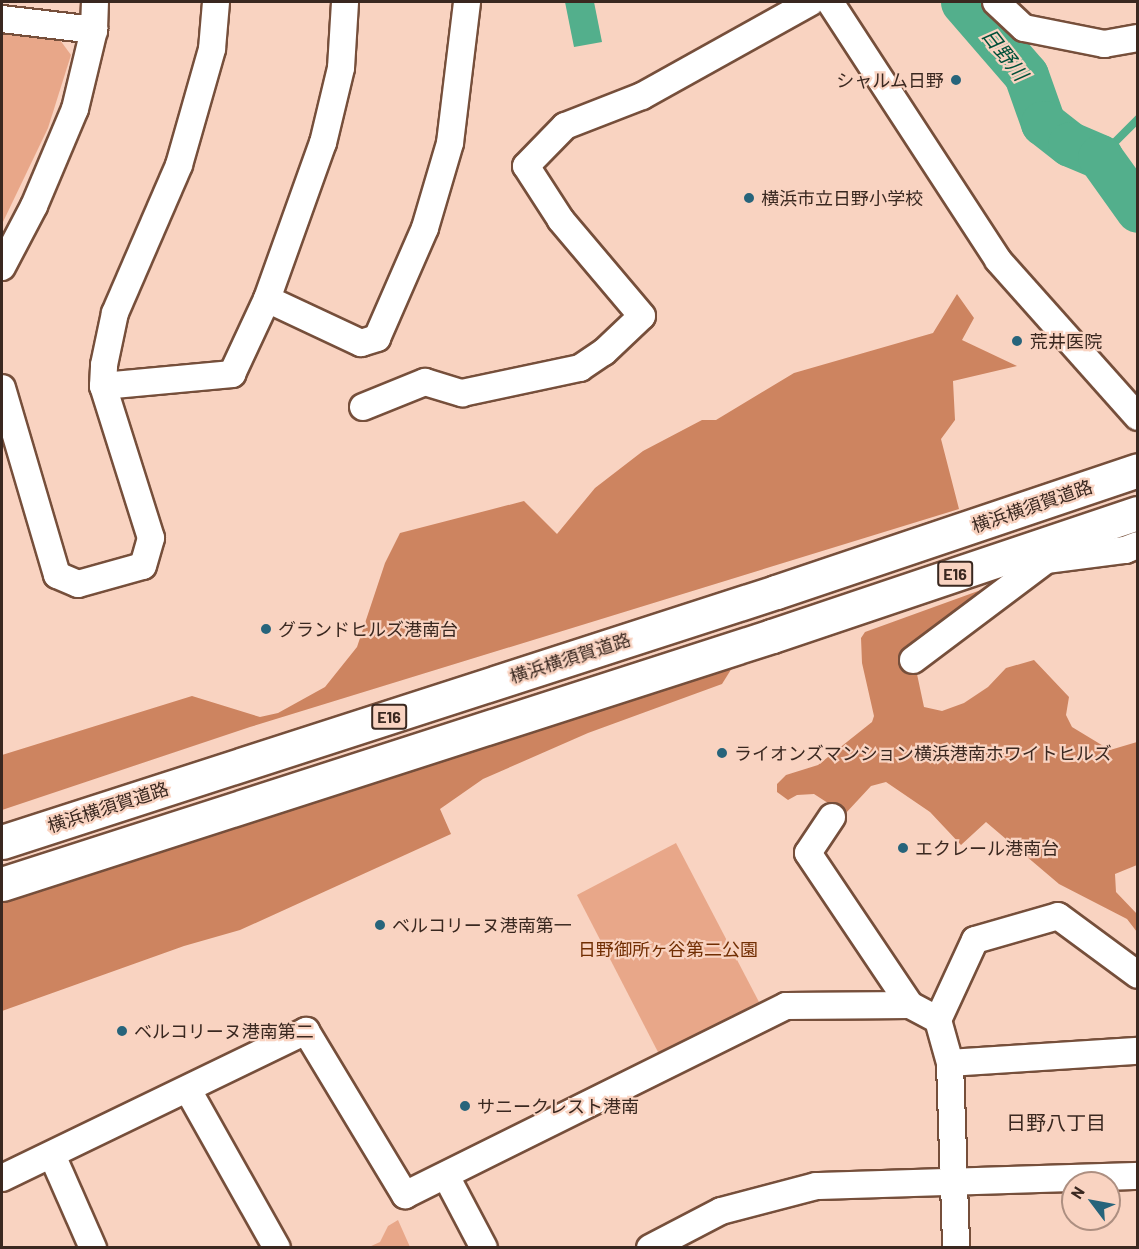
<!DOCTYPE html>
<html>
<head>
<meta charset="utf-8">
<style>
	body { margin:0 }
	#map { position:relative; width:1139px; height:1249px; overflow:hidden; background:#f9d3c1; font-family:Barlow,"Noto Sans JP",sans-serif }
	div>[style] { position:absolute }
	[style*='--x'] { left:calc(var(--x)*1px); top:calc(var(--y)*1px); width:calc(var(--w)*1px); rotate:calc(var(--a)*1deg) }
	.green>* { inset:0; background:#e8a789 }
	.forest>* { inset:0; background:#cd8460 }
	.water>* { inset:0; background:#53af8c }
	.stream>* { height:8px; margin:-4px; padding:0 4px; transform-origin:4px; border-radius:4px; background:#53af8c }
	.river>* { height:45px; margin:-22.5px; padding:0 22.5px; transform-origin:22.5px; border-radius:22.5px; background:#53af8c }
	.roads { filter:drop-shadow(2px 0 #764f3b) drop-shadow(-2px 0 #764f3b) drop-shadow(0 2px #764f3b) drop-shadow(0 -2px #764f3b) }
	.street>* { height:26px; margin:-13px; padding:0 13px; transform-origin:13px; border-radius:13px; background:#fff }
	.highway>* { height:33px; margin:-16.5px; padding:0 16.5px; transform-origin:16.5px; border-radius:16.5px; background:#fff }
	.dots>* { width:16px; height:16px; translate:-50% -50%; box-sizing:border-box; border:3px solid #f9d3c1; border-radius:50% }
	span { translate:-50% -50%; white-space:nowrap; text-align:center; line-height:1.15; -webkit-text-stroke:4.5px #f9d3c1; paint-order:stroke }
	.shield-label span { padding:2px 4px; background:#f9d3c1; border:2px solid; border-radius:4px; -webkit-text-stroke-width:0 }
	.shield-label { font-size:16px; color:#3a2820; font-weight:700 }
	.poi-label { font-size:18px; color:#3a2820 }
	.right { translate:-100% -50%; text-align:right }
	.left { translate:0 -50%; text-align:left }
	.street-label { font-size:18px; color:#3a2820 }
	.park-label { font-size:18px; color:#712e03 }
	.water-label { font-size:20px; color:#00513a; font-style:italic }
	.neighbourhood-label { font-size:20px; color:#3a2820 }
	.frame { position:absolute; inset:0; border:3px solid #3a2820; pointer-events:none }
	.north { position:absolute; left:1061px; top:1171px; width:60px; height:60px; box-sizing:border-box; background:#f9d3c1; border:2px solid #ad8f81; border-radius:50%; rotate:302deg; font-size:16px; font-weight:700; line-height:24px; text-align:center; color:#3a2820 }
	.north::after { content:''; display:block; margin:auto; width:21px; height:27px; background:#27647b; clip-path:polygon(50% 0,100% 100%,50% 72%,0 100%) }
</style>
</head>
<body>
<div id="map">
	<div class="green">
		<i style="clip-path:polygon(2px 31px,60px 40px,71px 55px,48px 128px,2px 224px)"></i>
		<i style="clip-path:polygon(676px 843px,759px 1002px,659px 1054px,577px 895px)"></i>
		<i style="clip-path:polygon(398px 1220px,410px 1247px,369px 1247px,380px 1242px,388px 1226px)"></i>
	</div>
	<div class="forest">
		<i style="clip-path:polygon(957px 294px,974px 318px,962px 340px,1017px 366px,953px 381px,955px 420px,941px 439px,959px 509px,250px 727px,2px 810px,2px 755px,192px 696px,260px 717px,278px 713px,325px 687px,357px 647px,385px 563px,400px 533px,524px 501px,557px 534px,595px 488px,643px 451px,702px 420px,716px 420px,794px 373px,933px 333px)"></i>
		<i style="clip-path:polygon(1014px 578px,914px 660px,924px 707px,942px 711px,964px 703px,988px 687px,1006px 668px,1034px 660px,1069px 697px,1066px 715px,1072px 727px,1110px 750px,1137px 742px,1137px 865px,1115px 874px,1116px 892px,1137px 914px,1137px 932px,1127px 919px,1059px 884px,986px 822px,961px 845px,930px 812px,886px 782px,871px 786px,845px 814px,814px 794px,797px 795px,788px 800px,777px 792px,777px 784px,786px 775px,818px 765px,872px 722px,874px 716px,862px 663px,861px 638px,865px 632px)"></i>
		<i style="clip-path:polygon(737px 660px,722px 684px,588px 733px,483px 779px,440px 809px,451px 834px,240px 930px,184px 946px,2px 1011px,2px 884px)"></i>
	</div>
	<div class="water">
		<i style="clip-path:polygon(565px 2px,594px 2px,602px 42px,574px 47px)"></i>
	</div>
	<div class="stream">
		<i style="--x:1100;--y:157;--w:54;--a:-45"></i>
	</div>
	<div class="river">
		<i style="--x:963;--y:2;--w:96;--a:49.2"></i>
		<i style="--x:1026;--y:75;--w:51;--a:70.5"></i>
		<i style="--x:1043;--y:123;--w:34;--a:38"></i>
		<i style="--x:1070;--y:144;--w:33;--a:23"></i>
		<i style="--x:1100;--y:157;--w:65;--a:54.4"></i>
	</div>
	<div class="roads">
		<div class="street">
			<i style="--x:830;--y:2;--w:308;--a:56.9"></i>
			<i style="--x:998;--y:260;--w:210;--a:48.3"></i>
			<i style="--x:996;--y:2;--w:38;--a:43"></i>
			<i style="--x:1024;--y:28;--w:82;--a:11.3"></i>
			<i style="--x:1104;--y:44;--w:35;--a:-10"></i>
			<i style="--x:2;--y:19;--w:93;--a:6.8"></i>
			<i style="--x:2;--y:267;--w:69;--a:-62.3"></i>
			<i style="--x:34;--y:206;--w:105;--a:-67.1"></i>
			<i style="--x:75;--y:109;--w:81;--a:-76.5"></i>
			<i style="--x:94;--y:30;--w:28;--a:-88"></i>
			<i style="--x:267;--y:299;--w:104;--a:25.1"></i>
			<i style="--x:361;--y:343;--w:17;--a:-17"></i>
			<i style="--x:377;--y:338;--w:120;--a:-66.4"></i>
			<i style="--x:425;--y:228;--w:89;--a:-73.6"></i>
			<i style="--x:450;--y:143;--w:142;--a:-83.1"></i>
			<i style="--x:103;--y:386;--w:130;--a:-5.3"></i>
			<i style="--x:232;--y:374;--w:83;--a:-65"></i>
			<i style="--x:267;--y:299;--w:166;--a:-70.3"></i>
			<i style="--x:323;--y:143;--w:77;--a:-76.5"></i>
			<i style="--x:341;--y:68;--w:66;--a:-86.5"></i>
			<i style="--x:2;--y:388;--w:195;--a:73.6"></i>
			<i style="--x:57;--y:575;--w:23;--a:23"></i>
			<i style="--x:78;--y:584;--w:67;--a:-15.5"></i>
			<i style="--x:143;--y:566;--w:29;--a:-74"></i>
			<i style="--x:151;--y:538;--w:159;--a:-107.5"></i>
			<i style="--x:103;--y:386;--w:21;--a:-87"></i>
			<i style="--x:104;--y:365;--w:53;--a:-78.1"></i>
			<i style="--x:115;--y:313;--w:161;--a:-66.6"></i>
			<i style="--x:179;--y:165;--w:121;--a:-74.1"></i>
			<i style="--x:212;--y:49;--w:47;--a:-85.1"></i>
			<i style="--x:363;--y:407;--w:67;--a:-22"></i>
			<i style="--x:425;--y:382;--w:39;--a:17"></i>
			<i style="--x:462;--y:393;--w:121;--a:-12"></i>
			<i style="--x:580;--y:368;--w:29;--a:-34"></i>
			<i style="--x:604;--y:352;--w:52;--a:-43.5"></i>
			<i style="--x:642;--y:316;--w:126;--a:-130.2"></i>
			<i style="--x:561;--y:220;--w:64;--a:-122.9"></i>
			<i style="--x:526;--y:166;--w:56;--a:-45.7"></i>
			<i style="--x:565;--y:126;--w:83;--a:-21.3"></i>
			<i style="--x:642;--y:96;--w:193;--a:-29.1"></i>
			<i style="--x:913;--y:660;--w:166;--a:-36.9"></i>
			<i style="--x:1046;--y:560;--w:80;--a:-7.2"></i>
			<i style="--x:1125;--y:550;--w:14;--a:-21"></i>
			<i style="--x:832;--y:817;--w:43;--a:123.7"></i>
			<i style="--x:808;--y:853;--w:183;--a:56.1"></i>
			<i style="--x:938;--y:1020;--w:88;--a:-65.2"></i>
			<i style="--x:975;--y:940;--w:86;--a:-16.1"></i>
			<i style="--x:1058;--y:916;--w:99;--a:36.4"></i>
			<i style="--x:950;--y:1063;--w:188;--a:-3.7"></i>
			<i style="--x:188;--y:1090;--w:181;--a:60.6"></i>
			<i style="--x:52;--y:1155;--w:102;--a:66.2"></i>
			<i style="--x:446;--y:1176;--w:81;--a:62.2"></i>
			<i style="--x:2;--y:1178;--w:338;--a:-25.8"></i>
			<i style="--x:306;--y:1031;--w:192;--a:58.9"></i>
			<i style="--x:405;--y:1195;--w:425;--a:-26.4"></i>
			<i style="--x:786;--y:1006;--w:124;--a:-0.5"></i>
			<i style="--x:910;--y:1005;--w:32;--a:28"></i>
			<i style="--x:938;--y:1020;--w:45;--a:74.4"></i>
			<i style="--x:950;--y:1063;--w:185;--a:88.1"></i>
			<i style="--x:650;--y:1248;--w:80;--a:-27.5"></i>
			<i style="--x:721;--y:1211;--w:98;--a:-14.7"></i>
			<i style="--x:816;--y:1186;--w:322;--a:-1.8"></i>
		</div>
		<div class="highway">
			<i style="--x:2;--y:842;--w:813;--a:-17.9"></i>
			<i style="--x:776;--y:592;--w:382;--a:-18.6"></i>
			<i style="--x:2;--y:884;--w:809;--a:-17.85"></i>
			<i style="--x:772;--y:636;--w:386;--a:-18.6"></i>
		</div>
	</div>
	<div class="dots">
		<i style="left:956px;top:80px;background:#27647b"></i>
		<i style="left:749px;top:198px;background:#27647b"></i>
		<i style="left:1017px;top:341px;background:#27647b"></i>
		<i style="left:266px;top:629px;background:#27647b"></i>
		<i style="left:722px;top:753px;background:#27647b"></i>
		<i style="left:903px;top:848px;background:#27647b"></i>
		<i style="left:380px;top:925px;background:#27647b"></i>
		<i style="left:122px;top:1031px;background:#27647b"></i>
		<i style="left:465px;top:1106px;background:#27647b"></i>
	</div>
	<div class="shield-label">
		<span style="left:955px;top:574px">E16</span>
		<span style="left:389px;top:717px">E16</span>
	</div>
	<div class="poi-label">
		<span class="right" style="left:944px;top:80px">シャルム日野</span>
		<span class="left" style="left:761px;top:198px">横浜市立日野小学校</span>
		<span class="left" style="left:1030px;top:341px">荒井医院</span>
		<span class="left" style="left:278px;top:629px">グランドヒルズ港南台</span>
		<span class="left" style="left:734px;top:753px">ライオンズマンション横浜港南ホワイトヒルズ</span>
		<span class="left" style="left:915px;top:848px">エクレール港南台</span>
		<span class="left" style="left:392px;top:925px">ベルコリーヌ港南第一</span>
		<span class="left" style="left:134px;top:1031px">ベルコリーヌ港南第二</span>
		<span class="left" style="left:477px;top:1106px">サニークレスト港南</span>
	</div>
	<div class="street-label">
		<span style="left:1032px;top:506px;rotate:-19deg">横浜横須賀道路</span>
		<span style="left:570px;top:658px;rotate:-18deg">横浜横須賀道路</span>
		<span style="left:108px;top:807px;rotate:-18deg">横浜横須賀道路</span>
	</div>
	<div class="park-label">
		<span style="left:668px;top:949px">日野御所ヶ谷第二公園</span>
	</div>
	<div class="water-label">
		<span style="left:1005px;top:54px;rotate:52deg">日野川</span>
	</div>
	<div class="neighbourhood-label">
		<span style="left:1056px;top:1122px">日野八丁目</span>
	</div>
	<div class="frame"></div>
	<div class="north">N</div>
</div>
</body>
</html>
